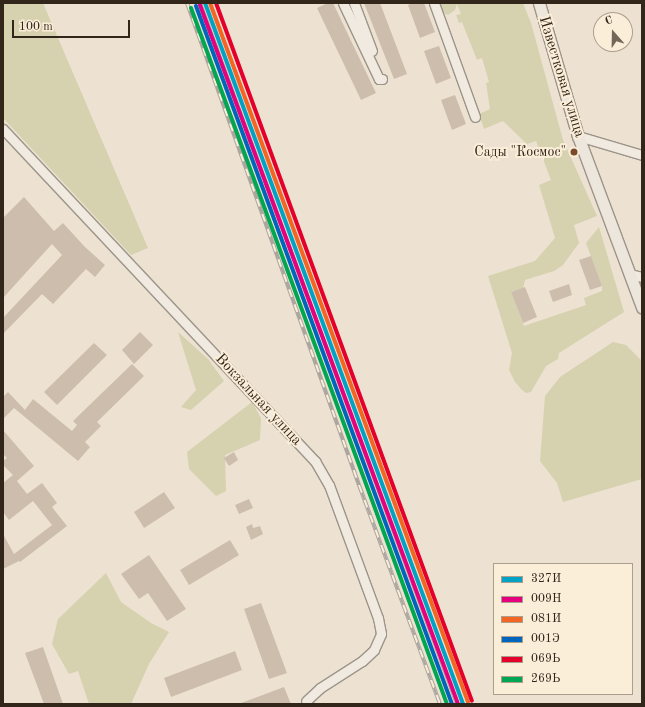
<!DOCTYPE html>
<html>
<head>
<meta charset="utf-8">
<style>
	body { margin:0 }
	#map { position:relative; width:645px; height:707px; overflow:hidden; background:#ede2d1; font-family:"Old Standard TT",serif }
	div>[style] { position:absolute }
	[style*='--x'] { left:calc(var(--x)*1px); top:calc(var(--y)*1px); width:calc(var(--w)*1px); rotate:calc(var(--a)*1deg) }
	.green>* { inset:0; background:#d6d1ae }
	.building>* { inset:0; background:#cdbdad }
	.roads { filter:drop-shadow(1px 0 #9c9489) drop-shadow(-1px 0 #9c9489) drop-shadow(0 1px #9c9489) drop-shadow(0 -1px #9c9489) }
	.minor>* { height:9px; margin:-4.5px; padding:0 4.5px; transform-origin:4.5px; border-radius:4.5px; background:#f0eae1 }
	.major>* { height:11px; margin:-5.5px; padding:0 5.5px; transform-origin:5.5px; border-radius:5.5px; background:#ede6dc }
	.rail>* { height:4px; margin-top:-2px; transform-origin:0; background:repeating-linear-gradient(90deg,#fbeed9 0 8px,#aca69f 0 16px); box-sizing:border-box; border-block:1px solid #aca69f }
	.rail-1>* { height:4px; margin:-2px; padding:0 2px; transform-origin:2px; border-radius:2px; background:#02a2c5 }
	.rail-2>* { height:4px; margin:-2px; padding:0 2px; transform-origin:2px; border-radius:2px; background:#e5007d }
	.rail-3>* { height:4px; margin:-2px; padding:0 2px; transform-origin:2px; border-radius:2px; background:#f26522 }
	.rail-4>* { height:4px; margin:-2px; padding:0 2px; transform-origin:2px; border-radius:2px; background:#0065bd }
	.rail-5>* { height:4px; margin:-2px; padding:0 2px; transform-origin:2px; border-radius:2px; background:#e4002b }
	.rail-6>* { height:4px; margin:-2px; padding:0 2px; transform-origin:2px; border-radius:2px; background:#00a651 }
	.dots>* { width:11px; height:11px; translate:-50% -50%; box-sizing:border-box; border:2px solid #fbeed9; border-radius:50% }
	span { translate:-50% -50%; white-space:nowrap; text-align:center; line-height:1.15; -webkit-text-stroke:4px #fbeed9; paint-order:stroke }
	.bus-label { font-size:14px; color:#322519 }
	.right { translate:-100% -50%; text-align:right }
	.street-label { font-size:15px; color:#322519 }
	.frame { position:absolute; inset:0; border:4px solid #322519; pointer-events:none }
	.legend { position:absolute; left:493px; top:563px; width:140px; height:132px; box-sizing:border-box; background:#fbeed9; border:1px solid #ab9e8c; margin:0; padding:5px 7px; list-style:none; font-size:12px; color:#322519 }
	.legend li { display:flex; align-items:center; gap:8px; height:20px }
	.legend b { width:20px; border:1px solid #ab9e8c }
	.north { position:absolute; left:593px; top:12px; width:40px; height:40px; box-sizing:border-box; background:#fbeed9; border:1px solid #ab9e8c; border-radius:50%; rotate:340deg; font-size:11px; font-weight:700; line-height:16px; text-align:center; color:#322519 }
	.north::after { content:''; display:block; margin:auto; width:14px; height:18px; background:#736759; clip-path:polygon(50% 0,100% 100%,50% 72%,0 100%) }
	.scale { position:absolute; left:12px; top:20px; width:118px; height:18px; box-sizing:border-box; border:2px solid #322519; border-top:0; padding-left:5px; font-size:12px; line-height:14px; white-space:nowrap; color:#322519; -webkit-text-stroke:3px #fbeed9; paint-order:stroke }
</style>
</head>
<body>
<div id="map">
	<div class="green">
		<i style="clip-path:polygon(3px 3px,43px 3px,148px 248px,131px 255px,3px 118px)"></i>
		<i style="clip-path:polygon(440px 3px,523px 3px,531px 23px,563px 140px,597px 216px,574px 225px,579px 243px,563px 265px,554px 271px,525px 280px,523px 288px,511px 292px,524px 326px,586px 305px,584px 298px,602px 291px,602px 286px,586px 243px,599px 227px,624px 312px,559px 353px,558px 359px,546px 366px,531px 392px,526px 393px,522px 390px,515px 382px,509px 370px,512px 353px,488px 276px,535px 261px,555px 238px,539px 185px,551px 180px,536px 141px,527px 144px,503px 121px,484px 129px,479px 114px,490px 109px,486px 83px,489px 82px,482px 58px,477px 60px,462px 22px,459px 23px,456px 15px,461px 14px,457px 4px,455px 10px,448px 15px,442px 12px)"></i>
		<i style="clip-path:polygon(178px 332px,208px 359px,224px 381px,191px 410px,181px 407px,196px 390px)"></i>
		<i style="clip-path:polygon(613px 342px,626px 345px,642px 361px,642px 479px,563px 502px,557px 483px,540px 461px,545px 396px,560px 377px)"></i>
		<i style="clip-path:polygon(252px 402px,261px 418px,260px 440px,225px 455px,226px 491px,216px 496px,189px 469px,187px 452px)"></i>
		<i style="clip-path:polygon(106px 573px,121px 602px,151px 623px,169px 632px,149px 664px,131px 704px,89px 704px,78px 671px,69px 674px,52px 644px,58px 619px)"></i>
	</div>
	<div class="building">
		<i style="clip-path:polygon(328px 3px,333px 3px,376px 93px,361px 100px,317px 8px)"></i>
		<i style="clip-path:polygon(364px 3px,380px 3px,407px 74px,394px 79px)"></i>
		<i style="clip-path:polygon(413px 3px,424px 3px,435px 32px,420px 38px,408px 5px)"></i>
		<i style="clip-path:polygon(439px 46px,451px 78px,436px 84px,424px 51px)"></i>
		<i style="clip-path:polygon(455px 95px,466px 124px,452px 130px,441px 100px)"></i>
		<i style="clip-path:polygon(24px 197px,54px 231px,63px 223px,85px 247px,105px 265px,95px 277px,86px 269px,53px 304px,42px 294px,3px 334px,3px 318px,62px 255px,52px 244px,3px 298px,3px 218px)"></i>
		<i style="clip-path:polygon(591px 256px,602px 286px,590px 290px,579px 260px)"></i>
		<i style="clip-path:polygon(569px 284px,572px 295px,553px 302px,549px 291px)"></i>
		<i style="clip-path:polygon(525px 287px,537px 317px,523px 323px,511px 292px)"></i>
		<i style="clip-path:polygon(140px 332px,153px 345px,134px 364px,122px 350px)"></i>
		<i style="clip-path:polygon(94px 343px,107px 355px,57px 405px,44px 392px)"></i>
		<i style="clip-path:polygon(132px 364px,144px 376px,97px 422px,101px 426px,85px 442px,90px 447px,78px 461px,14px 408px,3px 419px,3px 397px,8px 392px,25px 410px,33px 399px,72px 431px,77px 425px,73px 421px)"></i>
		<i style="clip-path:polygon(3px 430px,34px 466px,17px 481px,27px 494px,42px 483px,57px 503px,52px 507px,67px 526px,20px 562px,19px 561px,3px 569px,3px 534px,14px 554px,52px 525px,33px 501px,9px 520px,3px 512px,3px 483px,13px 475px,3px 465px,3px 461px,7px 458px,3px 454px)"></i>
		<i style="clip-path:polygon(234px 452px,238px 460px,229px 466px,224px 458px)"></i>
		<i style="clip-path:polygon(164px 492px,175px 508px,144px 528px,134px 512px)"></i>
		<i style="clip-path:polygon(249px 499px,253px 508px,239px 514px,235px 505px)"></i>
		<i style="clip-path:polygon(252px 524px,253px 528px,260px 526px,263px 534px,251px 540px,246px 527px)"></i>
		<i style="clip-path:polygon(230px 540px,239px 555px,189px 585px,180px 570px)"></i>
		<i style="clip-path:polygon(149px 555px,186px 609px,167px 621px,148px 593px,139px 599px,121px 574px)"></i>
		<i style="clip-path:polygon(261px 603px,287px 673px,269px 679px,244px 609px)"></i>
		<i style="clip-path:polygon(43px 647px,63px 704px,44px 704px,25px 653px)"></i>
		<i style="clip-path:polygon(235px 651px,242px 670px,171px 697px,164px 678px)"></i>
		<i style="clip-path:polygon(284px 687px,291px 704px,241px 704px,241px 703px)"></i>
	</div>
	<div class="roads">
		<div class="minor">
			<i style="--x:343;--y:3;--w:84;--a:64.7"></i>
			<i style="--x:379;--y:79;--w:3;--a:0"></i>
			<i style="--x:354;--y:3;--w:51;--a:69.4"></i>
			<i style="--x:434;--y:3;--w:121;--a:70.2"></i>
			<i style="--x:3;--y:129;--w:456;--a:46.8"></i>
			<i style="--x:315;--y:461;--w:28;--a:60"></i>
			<i style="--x:329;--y:485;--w:142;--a:69.8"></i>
			<i style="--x:378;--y:618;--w:16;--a:79"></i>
			<i style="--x:381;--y:634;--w:17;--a:114"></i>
			<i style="--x:374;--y:650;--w:16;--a:137"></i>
			<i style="--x:362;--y:661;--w:50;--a:147.3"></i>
			<i style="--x:320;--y:688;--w:19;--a:137"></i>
			<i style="--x:578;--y:136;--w:67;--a:16.5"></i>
			<i style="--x:630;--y:274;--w:12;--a:14"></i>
		</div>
		<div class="major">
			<i style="--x:539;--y:3;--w:139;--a:73.7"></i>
			<i style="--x:578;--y:136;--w:183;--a:69.5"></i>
		</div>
	</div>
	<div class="rail">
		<i style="--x:187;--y:3;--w:512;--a:70.36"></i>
		<i style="--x:359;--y:485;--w:233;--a:69.7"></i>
		<i style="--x:200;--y:3;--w:747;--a:69.87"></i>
	</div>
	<div class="rail-1">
		<i style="--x:205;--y:3;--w:747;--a:69.79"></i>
	</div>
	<div class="rail-2">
		<i style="--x:200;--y:5;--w:745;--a:69.74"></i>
	</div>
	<div class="rail-3">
		<i style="--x:210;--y:3;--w:745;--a:69.74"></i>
	</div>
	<div class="rail-4">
		<i style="--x:196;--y:6;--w:743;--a:69.86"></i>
	</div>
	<div class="rail-5">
		<i style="--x:216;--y:3;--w:743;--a:69.86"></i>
	</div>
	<div class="rail-6">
		<i style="--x:191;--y:8;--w:742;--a:69.81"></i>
	</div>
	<div class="dots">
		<i style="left:574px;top:152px;background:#7a4b2a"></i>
	</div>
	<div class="bus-label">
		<span class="right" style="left:566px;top:152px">Сады "Космос"</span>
	</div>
	<div class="street-label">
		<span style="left:561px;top:77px;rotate:73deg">Известковая улица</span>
		<span style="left:258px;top:400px;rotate:47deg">Вокзальная улица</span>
	</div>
	<div class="frame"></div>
	<ul class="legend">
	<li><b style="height:5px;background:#02a2c5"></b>327И</li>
	<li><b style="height:5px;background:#e5007d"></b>009Н</li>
	<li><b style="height:5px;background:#f26522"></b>081И</li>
	<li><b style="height:5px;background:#0065bd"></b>001Э</li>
	<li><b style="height:5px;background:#e4002b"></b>069Ь</li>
	<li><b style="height:5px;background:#00a651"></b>269Ь</li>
	</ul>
	<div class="north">С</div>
	<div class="scale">100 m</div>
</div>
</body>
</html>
